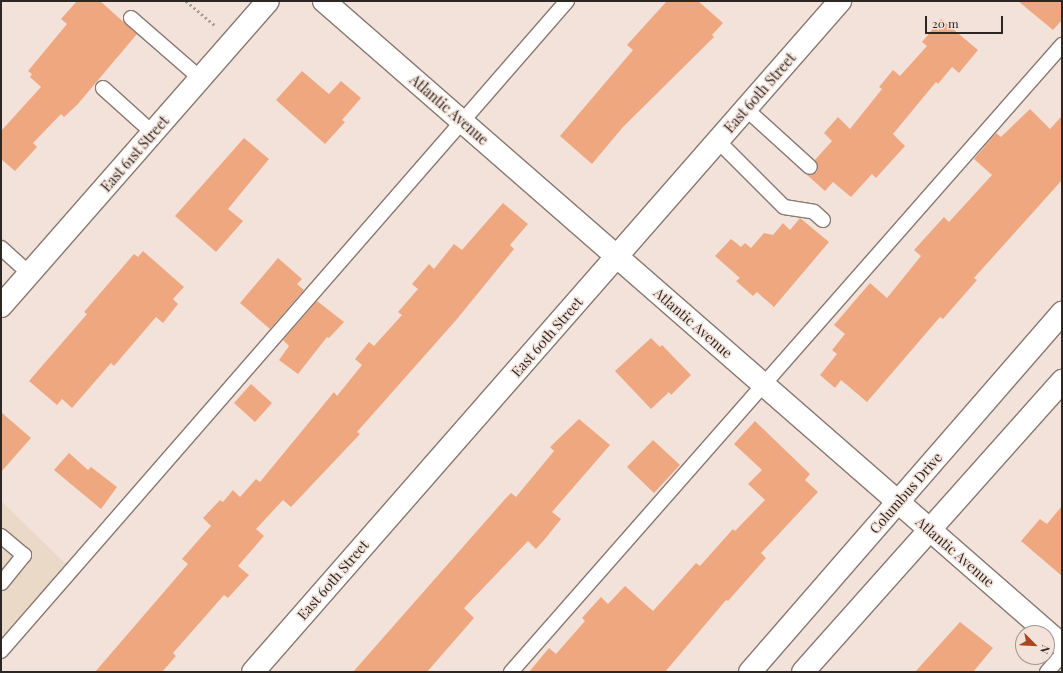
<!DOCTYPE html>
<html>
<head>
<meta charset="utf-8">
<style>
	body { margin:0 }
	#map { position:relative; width:1063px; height:673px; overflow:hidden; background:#f3e2d9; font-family:"Playfair Display",serif }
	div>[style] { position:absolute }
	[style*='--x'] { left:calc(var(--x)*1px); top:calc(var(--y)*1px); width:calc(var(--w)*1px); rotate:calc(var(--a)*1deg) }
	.commercial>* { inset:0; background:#ead9c7 }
	.building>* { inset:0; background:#efa780 }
	.path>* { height:2.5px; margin-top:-1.25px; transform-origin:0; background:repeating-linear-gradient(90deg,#a79a93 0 2px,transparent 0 5px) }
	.roads { filter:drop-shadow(1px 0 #897a72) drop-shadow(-1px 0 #897a72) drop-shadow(0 1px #897a72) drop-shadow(0 -1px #897a72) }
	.lane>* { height:14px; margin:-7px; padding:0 7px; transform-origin:7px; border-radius:7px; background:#fff }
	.street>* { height:22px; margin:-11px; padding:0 11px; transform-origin:11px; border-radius:11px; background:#fff }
	.secondary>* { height:22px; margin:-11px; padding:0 11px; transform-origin:11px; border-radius:11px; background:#fff }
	span { translate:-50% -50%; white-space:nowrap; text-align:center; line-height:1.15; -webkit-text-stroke:3px #f3e2d9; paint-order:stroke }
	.street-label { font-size:14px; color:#2d2724 }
	.frame { position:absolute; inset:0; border:2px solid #2d2724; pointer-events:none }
	.north { position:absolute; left:1015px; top:625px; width:40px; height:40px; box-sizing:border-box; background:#f3e2d9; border:1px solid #a49791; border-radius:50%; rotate:114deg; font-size:11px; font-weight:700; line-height:16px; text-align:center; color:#2d2724 }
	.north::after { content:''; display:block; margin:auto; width:14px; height:18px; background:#ac4422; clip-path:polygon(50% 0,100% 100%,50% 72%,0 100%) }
	.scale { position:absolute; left:925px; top:16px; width:78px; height:18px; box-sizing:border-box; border:2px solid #2d2724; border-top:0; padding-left:5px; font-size:12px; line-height:14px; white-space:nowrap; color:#2d2724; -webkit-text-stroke:3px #f3e2d9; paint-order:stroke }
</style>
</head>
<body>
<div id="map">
	<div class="commercial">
		<i style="clip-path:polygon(1px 501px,71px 569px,1px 647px)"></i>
	</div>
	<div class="building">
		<i style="clip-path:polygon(77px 1px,100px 1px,137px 34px,77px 105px,64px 117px,61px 114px,33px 143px,37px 147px,15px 171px,1px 159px,1px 131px,41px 87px,30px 77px,32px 74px,28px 71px,67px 24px,61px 19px)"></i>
		<i style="clip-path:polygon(667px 1px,698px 1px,723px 23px,712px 35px,714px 37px,623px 127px,592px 164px,560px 136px,633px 50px,627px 45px)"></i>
		<i style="clip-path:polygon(1018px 1px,1062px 1px,1062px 20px,1053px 30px)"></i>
		<i style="clip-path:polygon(941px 19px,978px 50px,959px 73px,952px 67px,938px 84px,936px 82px,893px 134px,905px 146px,876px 178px,872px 174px,851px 197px,833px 182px,825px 191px,806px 174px,812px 175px,817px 172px,818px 165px,815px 160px,832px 141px,824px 133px,838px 117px,850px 129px,882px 89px,879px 87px,893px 70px,900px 76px,927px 46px,922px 42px)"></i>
		<i style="clip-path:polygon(302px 71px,329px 94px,341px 81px,361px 98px,342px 120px,345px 122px,325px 144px,276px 100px)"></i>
		<i style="clip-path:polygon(1030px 109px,1050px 129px,1062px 116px,1062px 180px,974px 278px,977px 280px,943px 319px,940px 317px,867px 402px,841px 380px,835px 388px,820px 375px,837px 354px,832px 350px,845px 334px,834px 325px,870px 283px,887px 298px,921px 256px,914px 250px,944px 217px,949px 222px,992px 175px,974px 159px,996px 133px,1001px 137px)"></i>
		<i style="clip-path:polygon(244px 138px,269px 159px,228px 209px,243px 221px,216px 252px,175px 216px)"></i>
		<i style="clip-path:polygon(503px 203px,528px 224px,510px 245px,514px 249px,457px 319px,357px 432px,360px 434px,291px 507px,283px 500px,256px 529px,264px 536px,238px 566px,249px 575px,228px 598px,224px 595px,173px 653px,176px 656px,162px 672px,95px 672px,188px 564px,182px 559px,211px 526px,203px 518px,220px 500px,223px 502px,233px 490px,240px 497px,256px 479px,260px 482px,334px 392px,337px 396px,362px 365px,355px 359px,369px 342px,374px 346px,402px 315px,398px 312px,418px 289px,412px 284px,429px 264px,434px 269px,454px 244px,462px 250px)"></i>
		<i style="clip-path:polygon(800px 218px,829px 242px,774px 307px,757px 292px,753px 296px,736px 281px,740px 278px,715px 256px,731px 239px,741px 247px,745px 243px,751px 248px,764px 233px,773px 235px,783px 223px,790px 230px)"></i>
		<i style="clip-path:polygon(143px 251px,184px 287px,173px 299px,178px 304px,163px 323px,156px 317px,114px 366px,111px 363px,72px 408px,62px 399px,57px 405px,29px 381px,87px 314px,84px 312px,134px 254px,138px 257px)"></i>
		<i style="clip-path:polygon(278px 258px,302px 279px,297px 284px,304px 290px,270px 329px,240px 303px)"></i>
		<i style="clip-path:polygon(317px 301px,344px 322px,329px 338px,327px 337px,298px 374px,279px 360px,289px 346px,283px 340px)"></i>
		<i style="clip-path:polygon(651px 338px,660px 347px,662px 345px,691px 375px,671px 395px,669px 392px,651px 409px,615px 371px)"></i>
		<i style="clip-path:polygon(251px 384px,272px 403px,255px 422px,234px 403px)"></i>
		<i style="clip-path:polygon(1px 412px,31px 438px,1px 472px)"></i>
		<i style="clip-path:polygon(579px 419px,610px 445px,552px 512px,561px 519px,545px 539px,536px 549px,528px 541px,464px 608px,474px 618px,427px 672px,353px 672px,506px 498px,511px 493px,516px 497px,554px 451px,550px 447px)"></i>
		<i style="clip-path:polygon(755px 421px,810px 474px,805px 480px,818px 492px,761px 553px,766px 558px,728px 601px,726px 600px,665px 672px,529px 672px,549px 648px,556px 654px,585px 621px,582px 618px,601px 597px,608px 604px,625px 586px,653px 611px,696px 563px,700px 566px,733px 529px,735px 531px,765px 500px,748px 484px,762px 470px,734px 444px)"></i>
		<i style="clip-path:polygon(653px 440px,680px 465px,654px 493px,627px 467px)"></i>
		<i style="clip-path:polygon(69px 453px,88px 470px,91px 467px,117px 487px,101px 509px,54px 470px)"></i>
		<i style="clip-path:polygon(1062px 506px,1062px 576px,1021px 541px,1040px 519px,1047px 524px)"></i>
		<i style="clip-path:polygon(960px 622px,993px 648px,973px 672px,915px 672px)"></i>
	</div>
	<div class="path">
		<i style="--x:186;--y:1;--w:38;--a:40"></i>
	</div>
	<div class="roads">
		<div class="lane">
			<i style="--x:131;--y:18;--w:91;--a:41"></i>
			<i style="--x:103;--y:88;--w:67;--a:42"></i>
			<i style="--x:746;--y:109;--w:86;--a:42.2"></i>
			<i style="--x:718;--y:141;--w:93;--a:45"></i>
			<i style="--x:784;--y:207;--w:30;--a:9"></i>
			<i style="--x:814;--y:212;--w:12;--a:42"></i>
			<i style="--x:1;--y:248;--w:39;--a:42"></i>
			<i style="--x:1;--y:536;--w:30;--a:40"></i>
			<i style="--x:24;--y:555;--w:36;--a:129"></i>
			<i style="--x:1;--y:651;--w:862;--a:-48.95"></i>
			<i style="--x:511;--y:672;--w:835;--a:-48.69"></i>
			<i style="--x:1047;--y:672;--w:23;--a:-49"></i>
		</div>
		<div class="street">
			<i style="--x:324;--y:1;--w:979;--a:41.11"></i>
			<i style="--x:1;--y:306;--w:405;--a:-48.8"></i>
			<i style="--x:253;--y:672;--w:892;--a:-48.82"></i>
		</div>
		<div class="secondary">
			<i style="--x:750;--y:672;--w:476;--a:-49"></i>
			<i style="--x:803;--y:672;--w:390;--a:-48.3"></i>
		</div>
	</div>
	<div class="street-label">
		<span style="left:760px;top:93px;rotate:-49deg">East 60th Street</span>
		<span style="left:449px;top:110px;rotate:41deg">Atlantic Avenue</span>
		<span style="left:135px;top:154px;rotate:-49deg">East 61st Street</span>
		<span style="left:693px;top:323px;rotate:41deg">Atlantic Avenue</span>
		<span style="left:547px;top:337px;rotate:-49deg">East 60th Street</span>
		<span style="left:906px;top:493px;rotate:-49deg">Columbus Drive</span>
		<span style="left:955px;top:552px;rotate:41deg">Atlantic Avenue</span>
		<span style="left:333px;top:580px;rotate:-49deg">East 60th Street</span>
	</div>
	<div class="frame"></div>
	<div class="north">N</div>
	<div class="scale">20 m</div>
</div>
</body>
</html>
